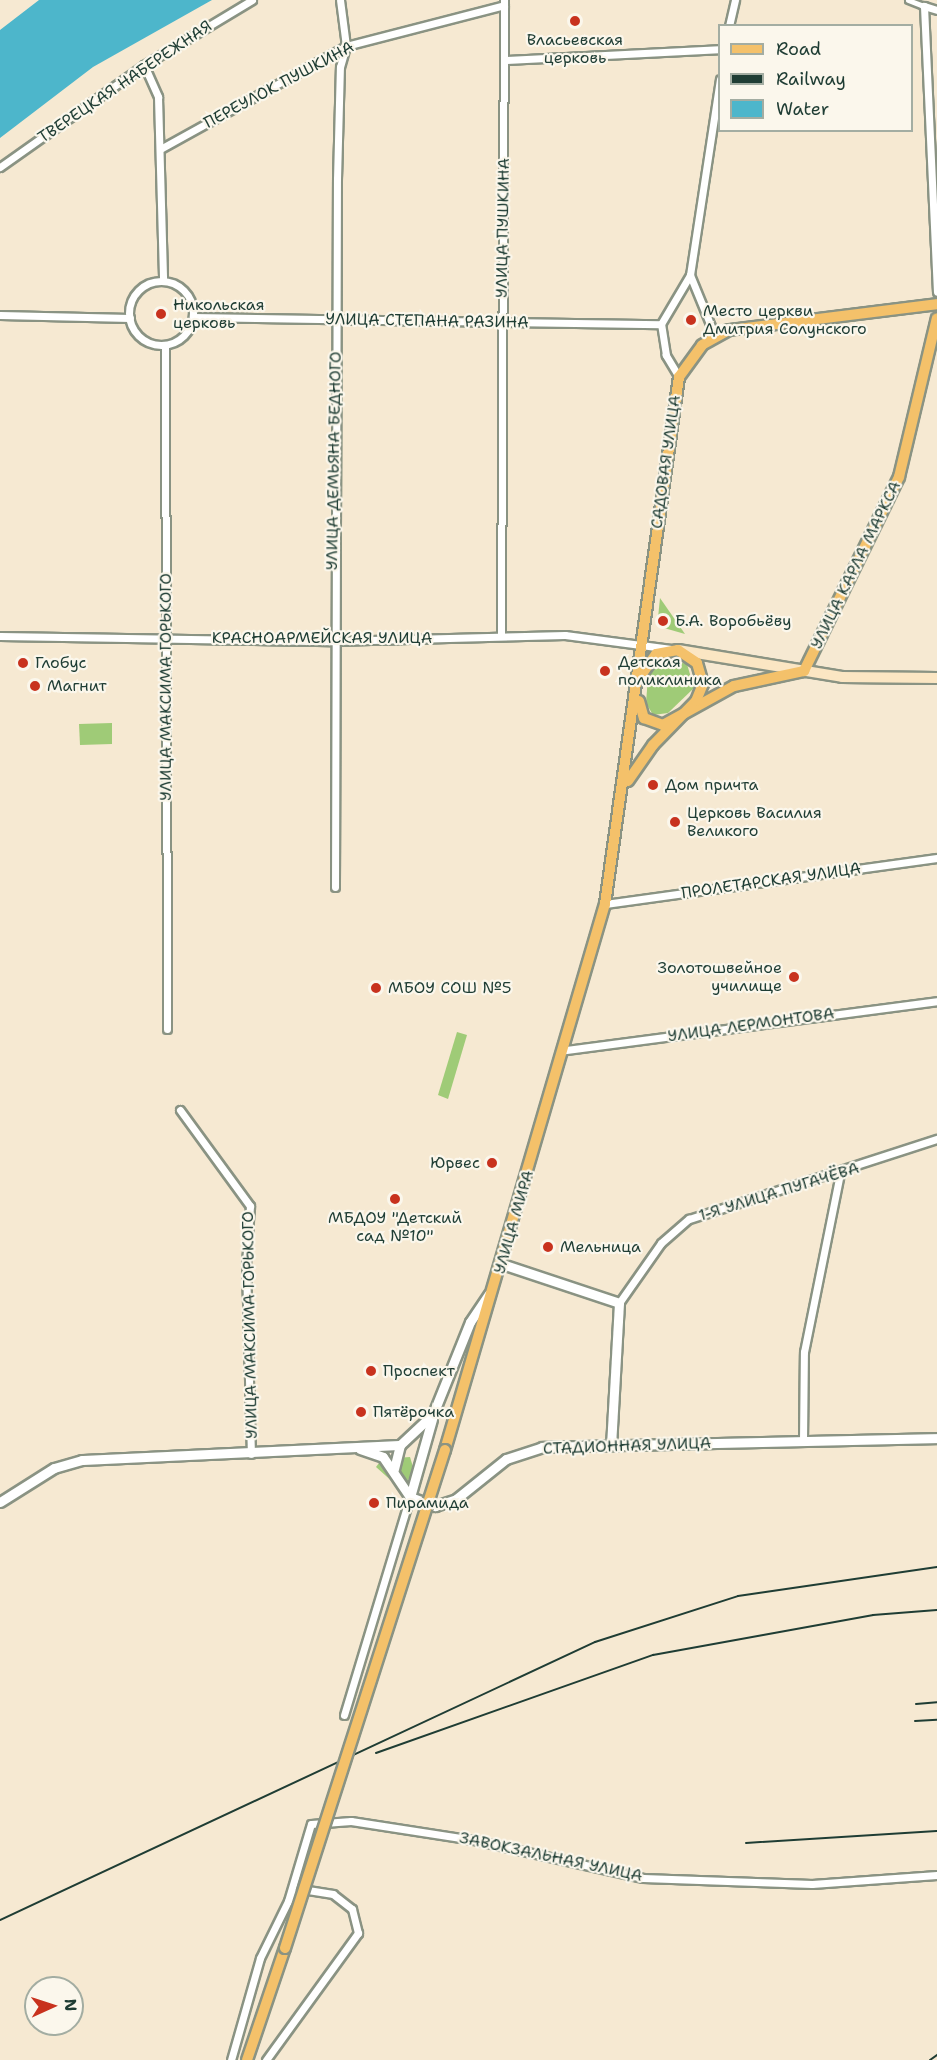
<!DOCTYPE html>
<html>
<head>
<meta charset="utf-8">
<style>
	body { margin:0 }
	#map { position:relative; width:937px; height:2060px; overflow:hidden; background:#f6e9d2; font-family:"Shantell Sans",sans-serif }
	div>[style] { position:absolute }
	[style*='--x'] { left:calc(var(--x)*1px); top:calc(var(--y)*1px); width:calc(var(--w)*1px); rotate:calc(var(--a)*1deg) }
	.green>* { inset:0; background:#9fcb77 }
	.water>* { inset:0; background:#4db6cb }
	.roads { filter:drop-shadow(2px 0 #8a9383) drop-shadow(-2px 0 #8a9383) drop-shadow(0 2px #8a9383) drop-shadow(0 -2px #8a9383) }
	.pedestrian>* { height:5px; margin:-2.5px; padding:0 2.5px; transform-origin:2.5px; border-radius:2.5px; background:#fff }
	.minor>* { height:7px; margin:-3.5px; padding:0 3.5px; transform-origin:3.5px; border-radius:3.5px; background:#fff }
	.minor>.ring { margin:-3.5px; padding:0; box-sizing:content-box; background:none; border:7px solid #fff; border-radius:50% }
	.tertiary>* { height:9px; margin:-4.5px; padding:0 4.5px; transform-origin:4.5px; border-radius:4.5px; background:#fff }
	.secondary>* { height:10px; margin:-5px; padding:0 5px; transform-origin:5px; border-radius:5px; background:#fbe6c3 }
	.primary>* { height:10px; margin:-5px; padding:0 5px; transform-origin:5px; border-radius:5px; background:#f4c16a }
	.rail>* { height:2px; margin:-1px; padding:0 1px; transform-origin:1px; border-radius:1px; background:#1f3d34 }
	.bridges { filter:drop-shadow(2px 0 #8a9383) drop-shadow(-2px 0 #8a9383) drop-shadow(0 2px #8a9383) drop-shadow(0 -2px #8a9383) }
	.primary-bridge>* { height:10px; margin:-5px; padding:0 5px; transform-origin:5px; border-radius:5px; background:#f4c16a }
	.dots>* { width:16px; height:16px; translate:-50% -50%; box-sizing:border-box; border:3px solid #fbf7ec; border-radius:50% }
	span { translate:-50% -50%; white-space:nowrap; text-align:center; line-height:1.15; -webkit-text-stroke:4.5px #fbf7ec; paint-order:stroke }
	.poi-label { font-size:16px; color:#1f3d34 }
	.left { translate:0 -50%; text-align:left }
	.right { translate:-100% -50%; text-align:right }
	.street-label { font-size:16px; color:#1f3d34 }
	.legend { position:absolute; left:718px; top:24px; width:195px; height:108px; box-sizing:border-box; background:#fbf7ec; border:2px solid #a3ada2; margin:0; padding:8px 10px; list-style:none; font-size:18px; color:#1f3d34 }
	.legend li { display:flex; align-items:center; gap:12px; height:30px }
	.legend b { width:30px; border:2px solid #a3ada2 }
	.north { position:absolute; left:24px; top:1976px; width:60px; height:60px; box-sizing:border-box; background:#fbf7ec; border:2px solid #a3ada2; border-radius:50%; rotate:87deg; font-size:16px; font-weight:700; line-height:24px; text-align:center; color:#1f3d34 }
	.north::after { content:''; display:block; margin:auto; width:21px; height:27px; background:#c8321e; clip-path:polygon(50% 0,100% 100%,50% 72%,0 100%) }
</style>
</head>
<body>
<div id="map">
	<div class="green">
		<i style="clip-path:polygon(660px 598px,685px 634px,664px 628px,658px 618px)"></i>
		<i style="clip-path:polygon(667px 659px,687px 664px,694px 688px,668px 713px,653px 715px,646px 703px,648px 677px,656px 663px)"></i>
		<i style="clip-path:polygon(112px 723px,112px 744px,80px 745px,79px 724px)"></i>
		<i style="clip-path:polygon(457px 1032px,467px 1035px,448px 1099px,438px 1095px)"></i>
		<i style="clip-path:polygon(410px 1457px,413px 1467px,404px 1492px,376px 1467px,382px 1459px)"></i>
	</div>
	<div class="water">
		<i style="clip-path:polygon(39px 0,212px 0,93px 67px,0 138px,0 30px)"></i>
	</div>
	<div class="roads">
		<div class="pedestrian">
			<i style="--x:908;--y:0;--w:17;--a:21"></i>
		</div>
		<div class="minor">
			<i style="--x:937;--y:10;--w:14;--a:-163"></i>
			<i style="--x:924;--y:6;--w:286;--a:87.4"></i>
			<i style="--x:729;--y:26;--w:27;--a:-77"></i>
			<i style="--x:505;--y:60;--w:215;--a:-2.9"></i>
			<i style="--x:144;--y:65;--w:35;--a:66"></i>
			<i style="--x:158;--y:97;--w:184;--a:88.4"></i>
			<i style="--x:162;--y:148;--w:210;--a:-29"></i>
			<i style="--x:346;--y:46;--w:163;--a:-14.5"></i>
			<i style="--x:0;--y:167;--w:176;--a:-35.3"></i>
			<i style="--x:144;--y:65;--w:126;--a:-31"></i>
			<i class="ring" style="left:129px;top:281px;width:57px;height:57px"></i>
			<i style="--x:0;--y:315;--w:130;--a:1.3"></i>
			<i style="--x:193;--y:317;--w:468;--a:0.9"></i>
			<i style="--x:715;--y:336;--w:66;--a:-112.3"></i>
			<i style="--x:690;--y:275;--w:198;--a:-81.3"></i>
			<i style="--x:165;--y:345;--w:684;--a:89.83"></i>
			<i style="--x:679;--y:377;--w:26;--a:-121"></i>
			<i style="--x:666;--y:355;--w:31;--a:-99"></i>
			<i style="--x:661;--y:324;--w:57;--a:-59.4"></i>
			<i style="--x:501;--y:635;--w:635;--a:-89.73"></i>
			<i style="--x:0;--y:636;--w:332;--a:0.9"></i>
			<i style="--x:332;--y:641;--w:233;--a:-1.5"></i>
			<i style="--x:565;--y:635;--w:107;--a:7.5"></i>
			<i style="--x:335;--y:887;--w:708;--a:-89.84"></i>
			<i style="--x:337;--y:179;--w:112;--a:-88.5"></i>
			<i style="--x:340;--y:67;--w:22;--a:-74"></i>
			<i style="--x:346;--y:46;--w:46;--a:-97.4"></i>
			<i style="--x:605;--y:904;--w:335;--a:-7.9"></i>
			<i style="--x:566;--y:1050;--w:374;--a:-7.5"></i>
			<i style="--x:180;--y:1110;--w:119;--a:53.9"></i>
			<i style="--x:250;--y:1206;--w:59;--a:93.9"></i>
			<i style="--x:246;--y:1265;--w:189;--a:88.5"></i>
			<i style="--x:619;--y:1303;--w:73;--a:-55"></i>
			<i style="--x:661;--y:1243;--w:37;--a:-41"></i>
			<i style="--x:689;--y:1219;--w:261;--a:-17.9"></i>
			<i style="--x:803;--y:1441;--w:89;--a:-89.4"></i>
			<i style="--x:804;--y:1352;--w:182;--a:-78.6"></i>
			<i style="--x:344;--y:1715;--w:228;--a:-73.2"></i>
			<i style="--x:231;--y:2060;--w:106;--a:-74.1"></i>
			<i style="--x:260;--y:1958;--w:64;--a:-63.8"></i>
			<i style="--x:288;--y:1901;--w:80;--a:-73.4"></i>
			<i style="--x:311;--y:1824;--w:40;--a:-4.3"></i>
			<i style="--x:351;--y:1821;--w:124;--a:8.8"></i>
			<i style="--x:474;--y:1840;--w:173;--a:12.7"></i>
			<i style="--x:643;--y:1878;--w:169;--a:2"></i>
			<i style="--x:812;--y:1884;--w:125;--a:-4.1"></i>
			<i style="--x:266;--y:2060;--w:157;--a:-54.1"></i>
			<i style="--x:358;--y:1933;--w:25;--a:-104"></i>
			<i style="--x:352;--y:1909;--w:24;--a:-142"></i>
			<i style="--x:333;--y:1894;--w:32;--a:-171"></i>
			<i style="--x:301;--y:1889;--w:15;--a:138"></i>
		</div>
		<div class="tertiary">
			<i style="--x:502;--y:1264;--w:123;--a:18.4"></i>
			<i style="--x:619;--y:1303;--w:142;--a:93.2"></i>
			<i style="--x:360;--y:1449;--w:24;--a:19"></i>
			<i style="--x:383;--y:1457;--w:48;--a:56"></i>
			<i style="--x:410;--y:1497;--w:27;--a:20"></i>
			<i style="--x:435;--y:1506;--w:22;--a:-18"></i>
			<i style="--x:456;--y:1499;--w:64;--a:-38.7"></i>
			<i style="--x:506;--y:1459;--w:38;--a:-18"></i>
			<i style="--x:542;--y:1447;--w:395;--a:-1.3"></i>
			<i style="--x:394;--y:1469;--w:25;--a:-76"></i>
			<i style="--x:410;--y:1497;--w:81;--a:-74.2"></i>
			<i style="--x:0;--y:1502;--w:64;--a:-32.2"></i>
			<i style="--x:54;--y:1468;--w:29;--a:-16"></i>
			<i style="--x:82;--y:1460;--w:318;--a:-2.7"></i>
			<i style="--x:400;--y:1445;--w:45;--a:-43.2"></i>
			<i style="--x:433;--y:1414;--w:99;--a:-68.1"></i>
			<i style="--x:470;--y:1322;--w:34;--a:-56"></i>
		</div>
		<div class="secondary">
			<i style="--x:678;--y:650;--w:166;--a:9.3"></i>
			<i style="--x:842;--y:677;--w:95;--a:0.6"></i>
		</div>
		<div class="primary">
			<i style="--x:639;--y:701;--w:18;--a:74"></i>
			<i style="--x:644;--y:718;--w:20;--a:20"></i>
			<i style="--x:663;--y:725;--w:81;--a:-28.8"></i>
			<i style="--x:734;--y:686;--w:72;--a:-12.1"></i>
			<i style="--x:804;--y:671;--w:216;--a:-63.9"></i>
			<i style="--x:899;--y:477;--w:163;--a:-76.6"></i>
			<i style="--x:628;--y:781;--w:44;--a:-55.2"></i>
			<i style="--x:653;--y:745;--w:62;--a:-45.7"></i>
			<i style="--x:696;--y:701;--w:18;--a:-68"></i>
			<i style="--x:703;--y:684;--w:22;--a:-106"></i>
			<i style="--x:697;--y:663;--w:23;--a:-146"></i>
			<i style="--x:678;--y:650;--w:22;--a:170"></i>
			<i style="--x:656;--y:654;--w:24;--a:125"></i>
			<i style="--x:445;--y:1450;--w:569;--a:-73.67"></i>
			<i style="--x:605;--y:904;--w:532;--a:-82.01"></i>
			<i style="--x:679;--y:377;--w:39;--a:-54"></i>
			<i style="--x:702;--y:345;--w:31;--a:-29"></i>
			<i style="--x:729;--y:330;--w:210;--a:-7.1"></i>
			<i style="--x:247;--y:2060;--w:118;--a:-71.3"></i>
		</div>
	</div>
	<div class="rail">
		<i style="--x:916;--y:1704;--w:21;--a:-5"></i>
		<i style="--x:915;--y:1721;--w:22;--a:-3"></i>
		<i style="--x:376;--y:1753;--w:294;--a:-19.5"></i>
		<i style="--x:653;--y:1655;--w:224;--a:-10.3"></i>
		<i style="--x:873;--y:1615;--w:64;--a:-4.5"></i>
		<i style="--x:746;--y:1843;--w:191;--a:-3.6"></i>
		<i style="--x:0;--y:1920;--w:657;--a:-25.04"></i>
		<i style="--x:595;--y:1642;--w:150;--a:-17.8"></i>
		<i style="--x:738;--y:1596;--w:201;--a:-8.3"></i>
		<i style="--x:930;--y:2060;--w:9;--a:-36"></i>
	</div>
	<div class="bridges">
		<div class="primary-bridge">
			<i style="--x:285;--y:1948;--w:523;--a:-72.19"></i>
		</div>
	</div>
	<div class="dots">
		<i style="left:575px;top:21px;background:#c8321e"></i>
		<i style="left:161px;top:314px;background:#c8321e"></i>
		<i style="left:691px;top:320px;background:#c8321e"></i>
		<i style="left:663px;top:621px;background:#c8321e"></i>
		<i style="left:23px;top:663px;background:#c8321e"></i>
		<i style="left:605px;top:671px;background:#c8321e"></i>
		<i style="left:35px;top:686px;background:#c8321e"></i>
		<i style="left:653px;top:785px;background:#c8321e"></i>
		<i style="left:675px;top:822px;background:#c8321e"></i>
		<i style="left:794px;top:977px;background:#c8321e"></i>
		<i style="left:376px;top:988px;background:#c8321e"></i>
		<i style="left:492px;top:1163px;background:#c8321e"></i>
		<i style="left:395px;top:1199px;background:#c8321e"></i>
		<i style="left:548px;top:1247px;background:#c8321e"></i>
		<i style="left:371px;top:1371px;background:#c8321e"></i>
		<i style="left:361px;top:1412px;background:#c8321e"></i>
		<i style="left:374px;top:1503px;background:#c8321e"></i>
	</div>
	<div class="poi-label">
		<span style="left:575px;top:49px">Власьевская<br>церковь</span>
		<span class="left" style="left:173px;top:314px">Никольская<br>церковь</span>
		<span class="left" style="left:703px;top:320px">Место церкви<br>Дмитрия Солунского</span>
		<span class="left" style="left:675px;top:621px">Б.А. Воробьёву</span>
		<span class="left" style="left:618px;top:671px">Детская<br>поликлиника</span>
		<span class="left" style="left:35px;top:663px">Глобус</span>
		<span class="left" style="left:47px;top:686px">Магнит</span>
		<span class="left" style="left:665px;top:785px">Дом причта</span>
		<span class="left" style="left:687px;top:822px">Церковь Василия<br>Великого</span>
		<span class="right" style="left:782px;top:977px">Золотошвейное<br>училище</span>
		<span class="left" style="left:388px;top:988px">МБОУ СОШ №5</span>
		<span class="right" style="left:480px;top:1163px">Юрвес</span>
		<span style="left:395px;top:1227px">МБДОУ "Детский<br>сад №10"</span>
		<span class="left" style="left:560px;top:1247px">Мельница</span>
		<span class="left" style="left:383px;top:1371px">Проспект</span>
		<span class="left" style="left:373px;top:1412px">Пятёрочка</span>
		<span class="left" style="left:386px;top:1503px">Пирамида</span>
	</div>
	<div class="street-label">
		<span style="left:125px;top:82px;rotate:-34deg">ТВЕРЕЦКАЯ НАБЕРЕЖНАЯ</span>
		<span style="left:279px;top:85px;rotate:-28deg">ПЕРЕУЛОК ПУШКИНА</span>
		<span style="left:503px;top:228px;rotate:-89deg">УЛИЦА ПУШКИНА</span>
		<span style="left:427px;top:321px;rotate:1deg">УЛИЦА СТЕПАНА РАЗИНА</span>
		<span style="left:334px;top:461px;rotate:-89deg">УЛИЦА ДЕМЬЯНА БЕДНОГО</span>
		<span style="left:666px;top:462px;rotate:-82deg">САДОВАЯ УЛИЦА</span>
		<span style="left:856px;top:565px;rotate:-64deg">УЛИЦА КАРЛА МАРКСА</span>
		<span style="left:322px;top:638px">КРАСНОАРМЕЙСКАЯ УЛИЦА</span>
		<span style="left:166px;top:687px;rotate:-90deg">УЛИЦА МАКСИМА ГОРЬКОГО</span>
		<span style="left:771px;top:881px;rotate:-8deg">ПРОЛЕТАРСКАЯ УЛИЦА</span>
		<span style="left:751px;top:1025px;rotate:-8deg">УЛИЦА ЛЕРМОНТОВА</span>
		<span style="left:779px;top:1192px;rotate:-17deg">1-Я УЛИЦА ПУГАЧЁВА</span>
		<span style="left:514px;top:1222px;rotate:-74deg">УЛИЦА МИРА</span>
		<span style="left:250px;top:1325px;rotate:-91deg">УЛИЦА МАКСИМА ГОРЬКОГО</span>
		<span style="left:627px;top:1446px;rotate:-2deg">СТАДИОННАЯ УЛИЦА</span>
		<span style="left:551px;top:1857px;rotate:12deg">ЗАВОКЗАЛЬНАЯ УЛИЦА</span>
	</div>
	<ul class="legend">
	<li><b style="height:8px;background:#f4c16a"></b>Road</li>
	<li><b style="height:8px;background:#1f3d34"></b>Railway</li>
	<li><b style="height:16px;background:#4db6cb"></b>Water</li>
	</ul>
	<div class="north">N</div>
</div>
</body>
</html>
